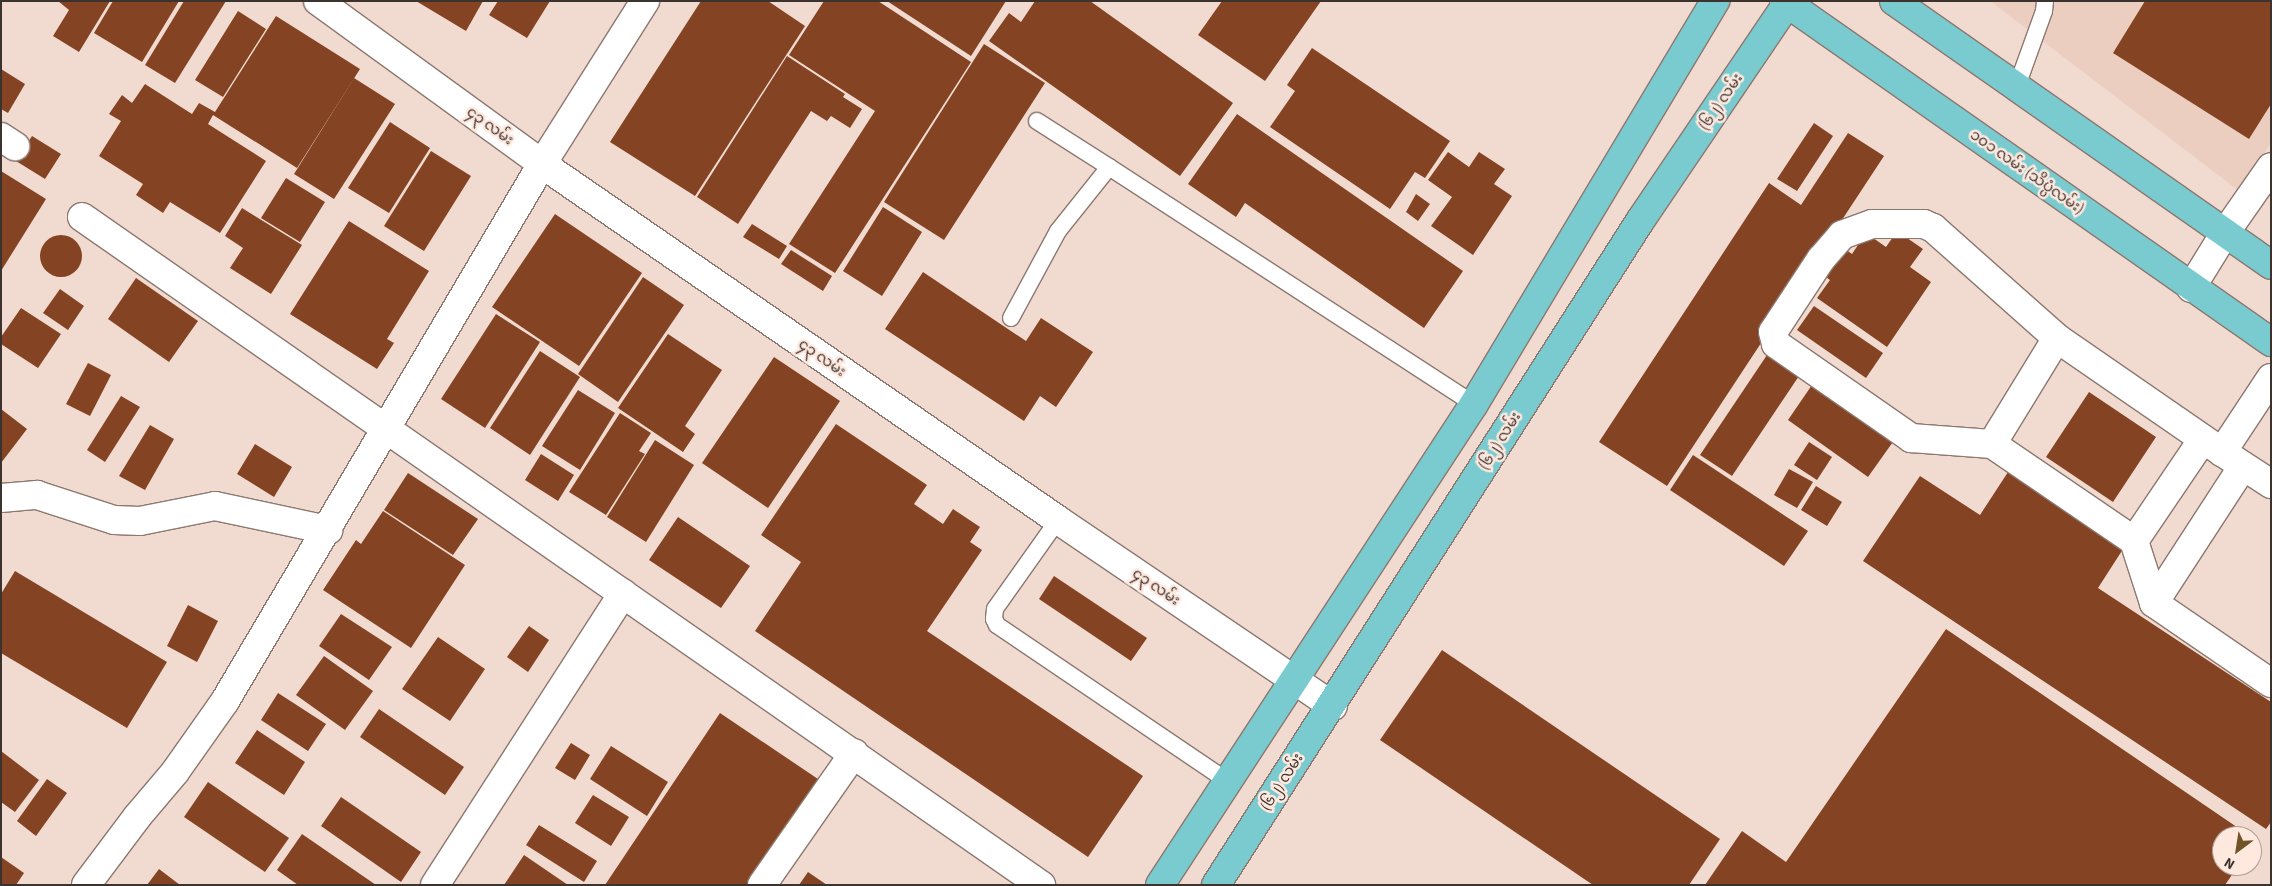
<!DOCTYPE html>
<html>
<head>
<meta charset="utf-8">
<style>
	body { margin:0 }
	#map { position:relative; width:2272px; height:886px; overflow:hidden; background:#f1dbd1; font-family:"Source Sans 3","Noto Sans Myanmar",sans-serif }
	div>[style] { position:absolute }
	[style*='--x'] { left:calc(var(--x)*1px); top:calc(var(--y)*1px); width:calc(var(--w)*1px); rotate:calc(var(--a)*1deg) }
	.built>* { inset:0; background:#eccec1 }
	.building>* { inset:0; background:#844322 }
	.round { border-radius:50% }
	.roads { filter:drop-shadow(1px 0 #8c786f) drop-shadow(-1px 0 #8c786f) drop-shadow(0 1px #8c786f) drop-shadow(0 -1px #8c786f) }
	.lane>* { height:16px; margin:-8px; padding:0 8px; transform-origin:8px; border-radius:8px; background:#fff }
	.street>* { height:28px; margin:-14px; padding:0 14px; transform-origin:14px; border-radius:14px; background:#fff }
	.primary>* { height:28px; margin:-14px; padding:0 14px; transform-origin:14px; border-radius:14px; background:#7acbd0 }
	span { translate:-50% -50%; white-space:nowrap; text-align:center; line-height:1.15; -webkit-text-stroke:5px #ffe8de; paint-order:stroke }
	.street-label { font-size:15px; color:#3c332f }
	.frame { position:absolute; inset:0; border:2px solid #3c332f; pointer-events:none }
	.north { position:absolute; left:2212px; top:826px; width:50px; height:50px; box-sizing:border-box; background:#ffe8de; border:1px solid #b1a098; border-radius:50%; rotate:211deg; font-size:14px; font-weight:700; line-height:20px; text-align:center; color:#3c332f }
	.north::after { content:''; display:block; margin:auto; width:18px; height:22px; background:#725428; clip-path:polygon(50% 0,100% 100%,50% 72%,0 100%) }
</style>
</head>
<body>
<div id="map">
	<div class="built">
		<i style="clip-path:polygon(1990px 1px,2271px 1px,2271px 143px,2239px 191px)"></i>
	</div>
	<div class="building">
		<i style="clip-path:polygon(58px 1px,110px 1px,79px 52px,53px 36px,69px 10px)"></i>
		<i style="clip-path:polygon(113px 1px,179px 1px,142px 62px,94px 33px)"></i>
		<i style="clip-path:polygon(184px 1px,226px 1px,175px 83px,145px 65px)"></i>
		<i style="clip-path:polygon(416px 1px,483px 1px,466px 31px)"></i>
		<i style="clip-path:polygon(498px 1px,550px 1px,527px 38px,489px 15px)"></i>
		<i style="clip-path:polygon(701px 1px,768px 1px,805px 26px,695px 196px,610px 142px)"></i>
		<i style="clip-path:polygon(824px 1px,878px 1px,971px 62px,835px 273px,789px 244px,875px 111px,789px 55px)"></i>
		<i style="clip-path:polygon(887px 1px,1006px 1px,971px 56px)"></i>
		<i style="clip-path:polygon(1035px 1px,1090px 1px,1233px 103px,1180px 176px,989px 41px,1009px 13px,1021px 22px)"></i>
		<i style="clip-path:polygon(1222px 1px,1321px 1px,1265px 81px,1198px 35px)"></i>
		<i style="clip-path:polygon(2145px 1px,2271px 1px,2271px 104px,2249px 139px,2113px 53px)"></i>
		<i style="clip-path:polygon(238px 11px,266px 29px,223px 97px,195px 80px)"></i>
		<i style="clip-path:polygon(276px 16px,360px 69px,297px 168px,213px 115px,208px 124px,266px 161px,220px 233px,170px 202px,163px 213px,136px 195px,143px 184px,99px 156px,121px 121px,109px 114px,122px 95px,132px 103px,145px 84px,192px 114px,199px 103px,215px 112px)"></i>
		<i style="clip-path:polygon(984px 44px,1045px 83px,944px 240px,884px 202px)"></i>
		<i style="clip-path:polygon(1312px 48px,1450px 141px,1425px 178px,1415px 172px,1390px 209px,1270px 127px,1295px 91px,1287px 85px)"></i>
		<i style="clip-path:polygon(787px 56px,845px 94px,843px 97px,862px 109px,850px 128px,831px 116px,827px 121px,811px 111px,738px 224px,697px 197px)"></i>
		<i style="clip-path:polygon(1px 69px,25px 84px,8px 113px,1px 109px)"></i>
		<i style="clip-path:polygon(354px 78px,395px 104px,334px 199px,294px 174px)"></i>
		<i style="clip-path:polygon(1237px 114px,1463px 271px,1424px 328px,1245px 203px,1236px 217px,1188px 184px)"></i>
		<i style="clip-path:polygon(390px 122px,430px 148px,389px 213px,348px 188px)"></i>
		<i style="clip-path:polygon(1814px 123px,1833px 136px,1797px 191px,1777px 179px)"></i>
		<i style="clip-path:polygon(1848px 133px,1884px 156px,1667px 486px,1599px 442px,1769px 183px,1801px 205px)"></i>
		<i style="clip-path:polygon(32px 136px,61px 154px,45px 179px,16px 161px)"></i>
		<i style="clip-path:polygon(431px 151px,471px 176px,424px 251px,384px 226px)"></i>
		<i style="clip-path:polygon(1448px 152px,1469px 167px,1479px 152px,1505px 169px,1494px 184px,1512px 196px,1473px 255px,1431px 226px,1452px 197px,1428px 180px)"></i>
		<i style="clip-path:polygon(1px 171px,46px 199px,1px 271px)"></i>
		<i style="clip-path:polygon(286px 178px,325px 202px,300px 242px,261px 218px)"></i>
		<i style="clip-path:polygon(1416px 194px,1430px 204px,1418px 221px,1406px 212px)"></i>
		<i style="clip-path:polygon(883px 207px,922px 232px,882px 296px,843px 271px)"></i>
		<i style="clip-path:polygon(242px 208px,302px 245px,271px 294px,230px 268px,243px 248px,225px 236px)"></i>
		<i style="clip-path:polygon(555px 214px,642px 273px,579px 366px,492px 307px)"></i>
		<i style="clip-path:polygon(349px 221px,429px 271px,387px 339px,394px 343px,377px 369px,290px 314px)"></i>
		<i style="clip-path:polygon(752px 224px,787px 246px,779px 259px,743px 237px)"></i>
		<i style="clip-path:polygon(1897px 231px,1923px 249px,1910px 267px,1931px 282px,1887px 347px,1817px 298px,1830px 280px,1819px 272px,1838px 244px,1852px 254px,1866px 233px,1886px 247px)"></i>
		<i class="round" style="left:40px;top:235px;width:42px;height:42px"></i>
		<i style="clip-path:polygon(791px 250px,832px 276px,823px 291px,781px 264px)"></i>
		<i style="clip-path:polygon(923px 272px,1026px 341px,1041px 318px,1093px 352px,1056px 407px,1040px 396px,1024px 421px,885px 329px)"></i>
		<i style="clip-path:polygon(643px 277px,684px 305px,618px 402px,578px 374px)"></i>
		<i style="clip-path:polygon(136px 278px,198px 321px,169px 362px,108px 319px)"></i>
		<i style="clip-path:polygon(60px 289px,84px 306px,68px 330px,43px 313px)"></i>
		<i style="clip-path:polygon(1814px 306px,1883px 353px,1866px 378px,1797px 330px)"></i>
		<i style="clip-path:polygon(21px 308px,61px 334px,38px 368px,1px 344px,1px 337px)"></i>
		<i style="clip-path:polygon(496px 314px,540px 342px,485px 428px,441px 399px)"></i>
		<i style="clip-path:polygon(668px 334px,722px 370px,685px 426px,695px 434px,683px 452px,618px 408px)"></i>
		<i style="clip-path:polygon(1771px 349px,1803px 370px,1732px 476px,1700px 455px)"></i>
		<i style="clip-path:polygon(540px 351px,580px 377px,530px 455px,490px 428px)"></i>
		<i style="clip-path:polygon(774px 357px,840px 401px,768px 508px,702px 463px)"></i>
		<i style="clip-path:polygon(88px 363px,111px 375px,90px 416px,66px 404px)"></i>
		<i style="clip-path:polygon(1814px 382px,1895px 439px,1868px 477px,1788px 420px)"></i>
		<i style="clip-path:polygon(578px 390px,615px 413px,580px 470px,542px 446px)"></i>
		<i style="clip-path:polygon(2089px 392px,2156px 437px,2113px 502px,2046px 457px)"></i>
		<i style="clip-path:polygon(121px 396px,140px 407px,105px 462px,87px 450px)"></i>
		<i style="clip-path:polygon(1px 409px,27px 429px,1px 463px)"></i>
		<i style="clip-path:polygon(620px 413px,651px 433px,639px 451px,645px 454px,606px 515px,569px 492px)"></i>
		<i style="clip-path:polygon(836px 424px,927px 485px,914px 504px,943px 524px,953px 509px,980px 527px,970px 542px,982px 550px,927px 631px,1143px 776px,1088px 857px,755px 631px,801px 562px,761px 535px)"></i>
		<i style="clip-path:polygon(150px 425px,174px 439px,145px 490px,119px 476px)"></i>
		<i style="clip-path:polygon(655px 440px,694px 465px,646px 542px,607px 517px)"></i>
		<i style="clip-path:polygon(1809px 442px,1832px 457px,1817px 480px,1794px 465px)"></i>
		<i style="clip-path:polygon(255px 444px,292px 467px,274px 497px,237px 474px)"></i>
		<i style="clip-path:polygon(541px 454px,574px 475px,558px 501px,525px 480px)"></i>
		<i style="clip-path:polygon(1693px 455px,1808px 531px,1784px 566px,1670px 490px)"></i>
		<i style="clip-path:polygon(1789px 469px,1813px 482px,1797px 508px,1774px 495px)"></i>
		<i style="clip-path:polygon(2010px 469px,2125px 546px,2098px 588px,2271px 702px,2271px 822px,2266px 829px,1863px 561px,1920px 476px,1980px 515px)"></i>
		<i style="clip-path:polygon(408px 473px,478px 519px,453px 555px,384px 510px)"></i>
		<i style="clip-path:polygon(1816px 486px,1842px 502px,1827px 526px,1801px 510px)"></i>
		<i style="clip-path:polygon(383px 511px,465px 565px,411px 648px,323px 590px,356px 540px,361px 544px)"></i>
		<i style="clip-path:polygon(678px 517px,750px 566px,721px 608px,649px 560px)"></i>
		<i style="clip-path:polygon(15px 571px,167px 662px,127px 728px,1px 653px,1px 594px)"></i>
		<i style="clip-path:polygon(1054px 576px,1147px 638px,1131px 661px,1039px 599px)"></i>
		<i style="clip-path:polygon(188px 605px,218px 621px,197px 662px,167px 646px)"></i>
		<i style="clip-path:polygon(341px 614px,392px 647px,369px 680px,319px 646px)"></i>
		<i style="clip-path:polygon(529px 626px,549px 640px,528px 672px,507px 657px)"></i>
		<i style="clip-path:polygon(1946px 629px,2250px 836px,2222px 836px,2222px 866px,2238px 866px,2225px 885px,1705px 885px,1742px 831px,1786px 862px)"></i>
		<i style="clip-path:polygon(438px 637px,485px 669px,450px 721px,402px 689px)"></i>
		<i style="clip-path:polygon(1442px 650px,1720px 839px,1689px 885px,1593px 885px,1380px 740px)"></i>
		<i style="clip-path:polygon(324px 656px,373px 691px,345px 730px,296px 695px)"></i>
		<i style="clip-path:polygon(278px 693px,326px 724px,308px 751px,261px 720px)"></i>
		<i style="clip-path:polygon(379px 709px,464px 767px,445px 795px,360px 737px)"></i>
		<i style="clip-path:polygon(720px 713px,818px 779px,747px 885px,605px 885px)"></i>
		<i style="clip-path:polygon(257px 730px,305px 762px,284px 795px,235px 763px)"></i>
		<i style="clip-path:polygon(571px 743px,590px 755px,575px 780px,555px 768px)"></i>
		<i style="clip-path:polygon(611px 746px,668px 782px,647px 816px,590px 779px)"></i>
		<i style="clip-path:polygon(1px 751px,39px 780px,15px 812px,1px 802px)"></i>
		<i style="clip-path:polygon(47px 779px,67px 793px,36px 836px,17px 821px)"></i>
		<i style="clip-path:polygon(208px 782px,289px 838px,265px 872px,184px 817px)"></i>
		<i style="clip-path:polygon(593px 795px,629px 817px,611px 846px,575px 823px)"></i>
		<i style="clip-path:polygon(341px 797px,421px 852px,401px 882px,321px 826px)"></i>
		<i style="clip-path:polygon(539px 825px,597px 861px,584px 882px,526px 845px)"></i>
		<i style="clip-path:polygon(302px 834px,376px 885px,298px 885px,277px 870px)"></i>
		<i style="clip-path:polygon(524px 855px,568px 885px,504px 885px)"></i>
		<i style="clip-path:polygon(1px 857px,24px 873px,16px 885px,1px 885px)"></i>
		<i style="clip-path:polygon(159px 869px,180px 885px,147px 885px)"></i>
		<i style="clip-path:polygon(808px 872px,827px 885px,799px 885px)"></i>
	</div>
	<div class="roads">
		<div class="lane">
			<i style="--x:2017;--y:86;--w:80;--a:-70.2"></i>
			<i style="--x:2044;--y:11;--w:10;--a:-84"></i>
			<i style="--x:1037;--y:121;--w:85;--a:32.6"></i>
			<i style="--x:1011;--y:318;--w:99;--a:-61.6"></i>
			<i style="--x:1058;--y:231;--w:82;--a:-51.4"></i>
			<i style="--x:1109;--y:167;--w:435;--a:33"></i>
			<i style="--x:1058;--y:520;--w:109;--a:125.3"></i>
			<i style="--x:995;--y:609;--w:10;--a:96"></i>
			<i style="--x:994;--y:619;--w:7;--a:63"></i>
			<i style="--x:997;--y:625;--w:278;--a:34.1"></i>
		</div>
		<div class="street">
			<i style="--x:318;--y:1;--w:277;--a:36"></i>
			<i style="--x:542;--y:164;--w:627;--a:34.6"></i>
			<i style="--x:1058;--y:520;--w:332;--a:34.1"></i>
			<i style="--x:1;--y:137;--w:17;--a:33"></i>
			<i style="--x:82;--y:217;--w:1169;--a:34.86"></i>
			<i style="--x:2191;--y:288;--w:65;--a:-58.3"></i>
			<i style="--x:2225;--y:233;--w:80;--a:-55.1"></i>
			<i style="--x:2271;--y:378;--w:89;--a:123.5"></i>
			<i style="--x:2222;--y:452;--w:59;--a:33.1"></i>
			<i style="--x:1992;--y:444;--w:124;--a:-58.5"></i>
			<i style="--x:2222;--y:452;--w:201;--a:-145.4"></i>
			<i style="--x:2057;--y:338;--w:166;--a:-138.4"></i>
			<i style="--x:1933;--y:228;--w:10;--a:-156"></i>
			<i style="--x:1924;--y:224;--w:52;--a:180"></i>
			<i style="--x:1872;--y:224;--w:32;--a:160"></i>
			<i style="--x:1842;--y:235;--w:32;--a:131"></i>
			<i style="--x:1821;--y:259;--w:87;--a:123.3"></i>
			<i style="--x:1773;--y:332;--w:12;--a:76"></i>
			<i style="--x:1776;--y:344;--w:165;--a:34.8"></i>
			<i style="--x:1911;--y:438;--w:81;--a:4.2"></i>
			<i style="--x:1992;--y:444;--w:172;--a:34.3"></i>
			<i style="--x:2134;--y:541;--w:65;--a:72.1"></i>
			<i style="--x:2154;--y:603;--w:142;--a:34.4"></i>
			<i style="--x:1;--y:498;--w:36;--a:-5"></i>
			<i style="--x:37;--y:495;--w:81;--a:18"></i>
			<i style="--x:114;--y:520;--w:26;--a:2"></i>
			<i style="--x:140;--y:521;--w:76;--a:-11.3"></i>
			<i style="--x:215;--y:506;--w:116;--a:12"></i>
			<i style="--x:2134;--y:541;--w:123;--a:-55.9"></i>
			<i style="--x:2154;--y:603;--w:163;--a:-57"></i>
			<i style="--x:86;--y:885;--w:85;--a:-53.1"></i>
			<i style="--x:137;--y:817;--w:59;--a:-49.8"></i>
			<i style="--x:175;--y:772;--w:87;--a:-54.8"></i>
			<i style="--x:225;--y:701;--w:624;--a:-59.45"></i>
			<i style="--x:542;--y:164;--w:193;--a:-57.7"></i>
			<i style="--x:435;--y:885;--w:347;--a:-57.2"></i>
			<i style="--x:762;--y:885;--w:161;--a:-55.1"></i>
		</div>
		<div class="primary">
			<i style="--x:1784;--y:1;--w:595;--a:35"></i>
			<i style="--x:1894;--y:1;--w:460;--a:35"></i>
			<i style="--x:1160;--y:885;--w:574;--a:-56.86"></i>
			<i style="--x:1474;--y:404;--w:470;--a:-59.1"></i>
			<i style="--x:1216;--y:885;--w:788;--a:-57.44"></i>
			<i style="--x:1640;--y:221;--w:266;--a:-55.9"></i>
		</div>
	</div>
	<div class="street-label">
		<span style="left:1721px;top:102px;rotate:-56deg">(၆၂) လမ်း</span>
		<span style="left:490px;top:126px;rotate:36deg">၄၃ လမ်း</span>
		<span style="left:2027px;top:172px;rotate:35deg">၁၀၁ လမ်း (သိပ္ပံလမ်း)</span>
		<span style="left:822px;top:358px;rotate:35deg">၄၃ လမ်း</span>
		<span style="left:1500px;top:441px;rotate:-58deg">(၆၂) လမ်း</span>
		<span style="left:1156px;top:587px;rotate:34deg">၄၃ လမ်း</span>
		<span style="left:1282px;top:782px;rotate:-57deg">(၆၂) လမ်း</span>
	</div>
	<div class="frame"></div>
	<div class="north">N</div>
</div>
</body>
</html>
